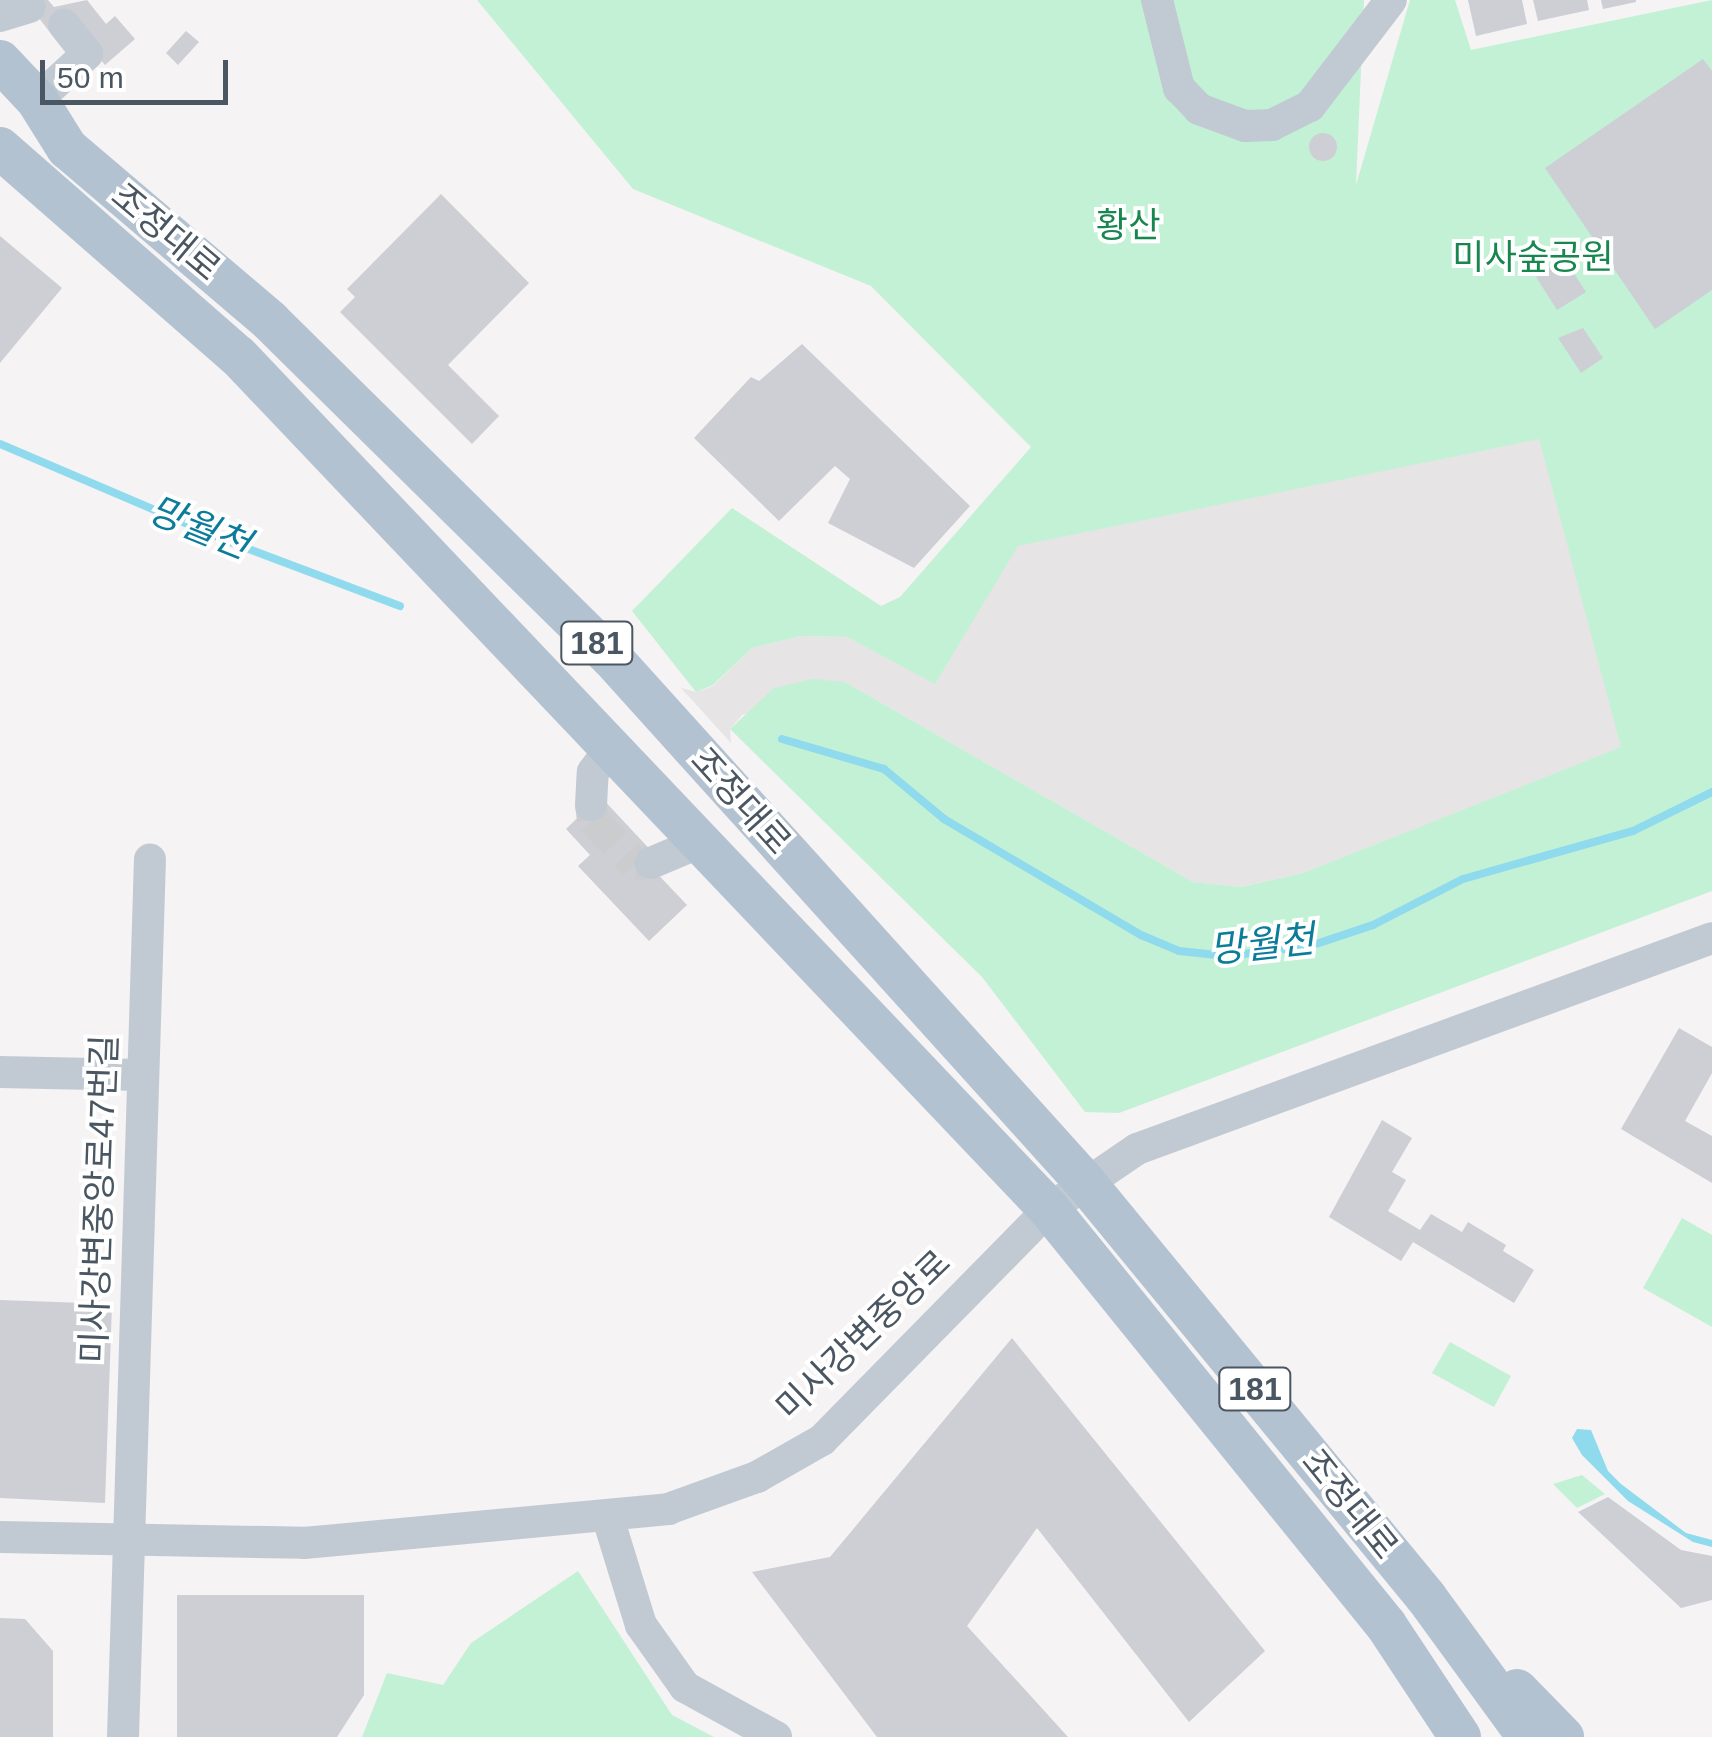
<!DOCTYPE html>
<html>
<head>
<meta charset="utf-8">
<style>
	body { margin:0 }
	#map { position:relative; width:1712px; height:1737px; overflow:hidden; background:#f5f3f3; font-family:Helvetica,"Noto Sans KR",sans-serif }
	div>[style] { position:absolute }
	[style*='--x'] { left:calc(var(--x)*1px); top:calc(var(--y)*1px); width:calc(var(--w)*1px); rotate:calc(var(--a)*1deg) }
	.education>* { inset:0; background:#e6e4e5 }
	.green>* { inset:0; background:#c3f1d5 }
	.water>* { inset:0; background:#90daee }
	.stream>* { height:8px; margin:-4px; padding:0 4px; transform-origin:4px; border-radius:4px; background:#90daee }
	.building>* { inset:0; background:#cdcfd5 }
	.round { border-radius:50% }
	.minor-tunnel>* { height:32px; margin-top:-16px; transform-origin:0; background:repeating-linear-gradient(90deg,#caccce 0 32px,transparent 0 48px) }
	.minor>* { height:32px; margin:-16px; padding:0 16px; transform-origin:16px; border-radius:16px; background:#c1cad2 }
	.major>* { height:42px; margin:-21px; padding:0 21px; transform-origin:21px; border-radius:21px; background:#b3c2d1 }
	span { translate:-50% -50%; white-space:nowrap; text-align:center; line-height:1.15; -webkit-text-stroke:8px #fff; paint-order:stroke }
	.shield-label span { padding:2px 8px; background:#fff; border:2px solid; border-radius:8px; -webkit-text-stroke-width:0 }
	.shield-label { font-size:32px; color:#4a5661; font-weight:700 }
	.park-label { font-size:35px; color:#17864f }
	.street-label { font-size:35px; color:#4a5661 }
	.water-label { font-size:38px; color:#0c7c9b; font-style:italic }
	.scale { position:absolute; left:40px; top:60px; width:188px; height:45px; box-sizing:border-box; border:5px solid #4a5661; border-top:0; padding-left:12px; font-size:30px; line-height:35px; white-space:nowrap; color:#4a5661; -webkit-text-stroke:8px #fff; paint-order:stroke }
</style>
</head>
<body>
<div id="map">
	<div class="education">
		<i style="clip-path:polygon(1539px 438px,1622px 747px,1303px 873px,1241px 887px,1193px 882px,845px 682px,742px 715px,730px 729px,731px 743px,681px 688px,696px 692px,713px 686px,752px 648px,801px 636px,847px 637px,935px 683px,1017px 546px)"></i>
	</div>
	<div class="green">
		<i style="clip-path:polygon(477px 0,1364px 0,1356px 185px,1410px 0,1455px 0,1471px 50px,1712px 0,1712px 891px,1119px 1113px,1085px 1112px,982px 977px,730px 729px,774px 688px,813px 679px,845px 682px,1193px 882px,1241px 887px,1303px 873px,1621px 747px,1539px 439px,1018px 546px,935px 684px,847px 637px,801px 636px,752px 648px,713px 685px,696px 692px,632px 611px,732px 508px,881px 606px,900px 597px,1031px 447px,871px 286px,633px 189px)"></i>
		<i style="clip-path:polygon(1682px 1218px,1712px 1235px,1712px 1327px,1643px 1288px)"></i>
		<i style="clip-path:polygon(1450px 1342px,1511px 1376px,1494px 1407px,1432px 1373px)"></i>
		<i style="clip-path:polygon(1582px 1475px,1605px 1494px,1577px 1508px,1553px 1484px)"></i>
		<i style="clip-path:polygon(578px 1571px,672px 1715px,714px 1737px,362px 1737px,387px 1673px,443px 1685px,471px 1643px)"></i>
	</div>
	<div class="water">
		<i style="clip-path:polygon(1577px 1429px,1591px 1430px,1608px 1471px,1621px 1484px,1686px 1533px,1712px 1540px,1712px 1547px,1693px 1542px,1628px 1501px,1582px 1455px,1572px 1438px)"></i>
	</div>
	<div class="stream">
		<i style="--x:0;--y:444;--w:245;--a:23.1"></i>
		<i style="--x:225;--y:540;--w:187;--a:20.7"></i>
		<i style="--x:782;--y:739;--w:106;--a:16.4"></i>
		<i style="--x:884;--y:769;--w:78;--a:39.8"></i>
		<i style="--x:944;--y:819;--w:229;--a:30.5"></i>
		<i style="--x:1141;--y:935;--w:41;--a:22.8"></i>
		<i style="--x:1179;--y:951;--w:48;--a:5.9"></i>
		<i style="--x:1227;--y:956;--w:84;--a:-6.9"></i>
		<i style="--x:1310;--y:946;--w:66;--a:-18.4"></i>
		<i style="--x:1373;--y:925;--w:101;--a:-27.1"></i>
		<i style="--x:1463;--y:879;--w:177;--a:-15.8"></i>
		<i style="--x:1633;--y:831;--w:88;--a:-26.3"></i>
	</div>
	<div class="building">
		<i style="clip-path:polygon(25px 0,48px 0,54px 7px,87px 0,106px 24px,115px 16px,135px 39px,105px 65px,69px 21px,52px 35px)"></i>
		<i style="clip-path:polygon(1468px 0,1522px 0,1527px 24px,1476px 36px)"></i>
		<i style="clip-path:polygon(1533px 0,1587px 0,1589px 10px,1538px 21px)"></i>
		<i style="clip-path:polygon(1601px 0,1636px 0,1636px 2px,1603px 9px)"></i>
		<i style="clip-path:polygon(186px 31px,199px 42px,178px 65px,166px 53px)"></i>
		<i style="clip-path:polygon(1703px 59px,1712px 71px,1712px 290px,1655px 329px,1545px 168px)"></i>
		<i class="round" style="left:1309px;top:133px;width:28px;height:28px"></i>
		<i style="clip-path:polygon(441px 194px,529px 283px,448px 365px,499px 416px,472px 444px,340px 312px,355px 297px,347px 289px)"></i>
		<i style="clip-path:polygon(0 236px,62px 288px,0 363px)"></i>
		<i style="clip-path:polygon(1564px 258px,1586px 292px,1557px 310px,1536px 277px)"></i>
		<i style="clip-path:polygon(1583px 328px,1603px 358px,1581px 373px,1558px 338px)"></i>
		<i style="clip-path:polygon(802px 344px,970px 506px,914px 568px,828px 523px,850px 479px,835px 466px,779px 521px,694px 438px,751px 377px,759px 381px)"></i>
		<i style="clip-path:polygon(600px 796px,657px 857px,649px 865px,687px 905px,649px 941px,578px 866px,590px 855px,566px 829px)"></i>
		<i style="clip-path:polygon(1679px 1028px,1712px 1047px,1712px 1073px,1685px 1121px,1712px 1136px,1712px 1183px,1621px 1129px)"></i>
		<i style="clip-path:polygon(1382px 1120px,1412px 1138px,1392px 1172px,1406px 1180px,1388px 1211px,1420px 1230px,1431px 1214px,1462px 1232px,1468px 1222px,1506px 1245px,1503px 1251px,1534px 1270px,1514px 1303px,1413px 1242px,1401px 1261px,1329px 1217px)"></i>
		<i style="clip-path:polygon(0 1300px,112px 1304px,105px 1503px,0 1498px)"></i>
		<i style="clip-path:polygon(1012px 1338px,1265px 1651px,1189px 1722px,1037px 1528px,967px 1626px,1068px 1737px,877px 1737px,752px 1572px,830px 1557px)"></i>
		<i style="clip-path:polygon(1608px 1497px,1681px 1550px,1712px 1556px,1712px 1600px,1681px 1608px,1578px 1512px)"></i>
		<i style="clip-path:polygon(177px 1595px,364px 1595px,364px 1695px,337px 1737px,177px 1737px)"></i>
		<i style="clip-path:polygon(0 1618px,25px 1619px,53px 1651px,53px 1737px,0 1737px)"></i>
	</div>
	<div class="minor-tunnel">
		<i style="--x:591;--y:805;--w:15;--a:82"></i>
		<i style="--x:593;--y:820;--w:61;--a:46.3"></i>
		<i style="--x:635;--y:864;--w:16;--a:-4"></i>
	</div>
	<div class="minor">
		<i style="--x:1157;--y:0;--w:91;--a:76"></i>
		<i style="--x:1179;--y:88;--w:29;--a:46"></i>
		<i style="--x:1199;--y:109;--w:49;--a:20.3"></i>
		<i style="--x:1245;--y:126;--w:27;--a:-2"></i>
		<i style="--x:1272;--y:125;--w:42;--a:-26.6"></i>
		<i style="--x:1310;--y:106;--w:133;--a:-52.6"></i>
		<i style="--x:0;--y:16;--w:31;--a:-17"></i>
		<i style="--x:37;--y:100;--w:68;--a:-42.6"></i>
		<i style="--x:87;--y:54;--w:37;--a:-128"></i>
		<i style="--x:591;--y:805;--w:33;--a:-87"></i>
		<i style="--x:593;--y:772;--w:31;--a:-54"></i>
		<i style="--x:651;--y:863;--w:54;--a:-22.8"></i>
		<i style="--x:0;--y:1072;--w:141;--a:1.2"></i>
		<i style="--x:608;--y:1518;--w:112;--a:72.9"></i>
		<i style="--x:641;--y:1625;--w:76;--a:54.6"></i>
		<i style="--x:685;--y:1687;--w:104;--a:28.8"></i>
		<i style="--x:0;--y:1537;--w:304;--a:1.1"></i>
		<i style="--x:304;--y:1543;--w:366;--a:-5.3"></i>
		<i style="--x:668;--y:1509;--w:95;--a:-19.8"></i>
		<i style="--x:757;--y:1477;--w:75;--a:-29.6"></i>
		<i style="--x:822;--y:1440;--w:324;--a:-45.5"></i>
		<i style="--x:1049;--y:1209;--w:107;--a:-34.3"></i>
		<i style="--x:1137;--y:1149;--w:612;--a:-20.15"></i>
		<i style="--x:123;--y:1737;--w:878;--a:-88.24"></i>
	</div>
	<div class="major">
		<i style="--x:0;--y:61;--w:54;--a:46.5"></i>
		<i style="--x:37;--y:100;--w:57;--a:58"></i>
		<i style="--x:67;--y:148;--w:267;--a:40.4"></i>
		<i style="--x:270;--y:321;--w:479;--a:44.6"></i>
		<i style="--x:611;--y:657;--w:706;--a:47.93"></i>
		<i style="--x:1084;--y:1181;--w:539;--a:50.58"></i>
		<i style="--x:1426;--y:1597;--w:173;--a:53.9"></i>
		<i style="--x:0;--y:148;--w:316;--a:41.2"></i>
		<i style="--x:238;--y:356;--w:1177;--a:46.45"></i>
		<i style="--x:1049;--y:1209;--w:535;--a:50.99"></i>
		<i style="--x:1386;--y:1625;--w:134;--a:56.5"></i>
		<i style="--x:1517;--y:1690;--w:66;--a:45.6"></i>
	</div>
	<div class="shield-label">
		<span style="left:597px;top:643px">181</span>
		<span style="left:1255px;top:1389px">181</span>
	</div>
	<div class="park-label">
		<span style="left:1128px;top:225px">황산</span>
		<span style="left:1533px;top:257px">미사숲공원</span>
	</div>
	<div class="street-label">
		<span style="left:166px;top:232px;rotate:40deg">조정대로</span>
		<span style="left:741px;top:801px;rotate:48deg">조정대로</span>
		<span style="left:99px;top:1199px;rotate:-88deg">미사강변중앙로47번길</span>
		<span style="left:863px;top:1335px;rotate:-44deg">미사강변중앙로</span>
		<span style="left:1350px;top:1504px;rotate:51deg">조정대로</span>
	</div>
	<div class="water-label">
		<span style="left:199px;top:528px;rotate:22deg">망월천</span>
		<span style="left:1262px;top:945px;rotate:-6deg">망월천</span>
	</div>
	<div class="scale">50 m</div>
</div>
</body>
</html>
